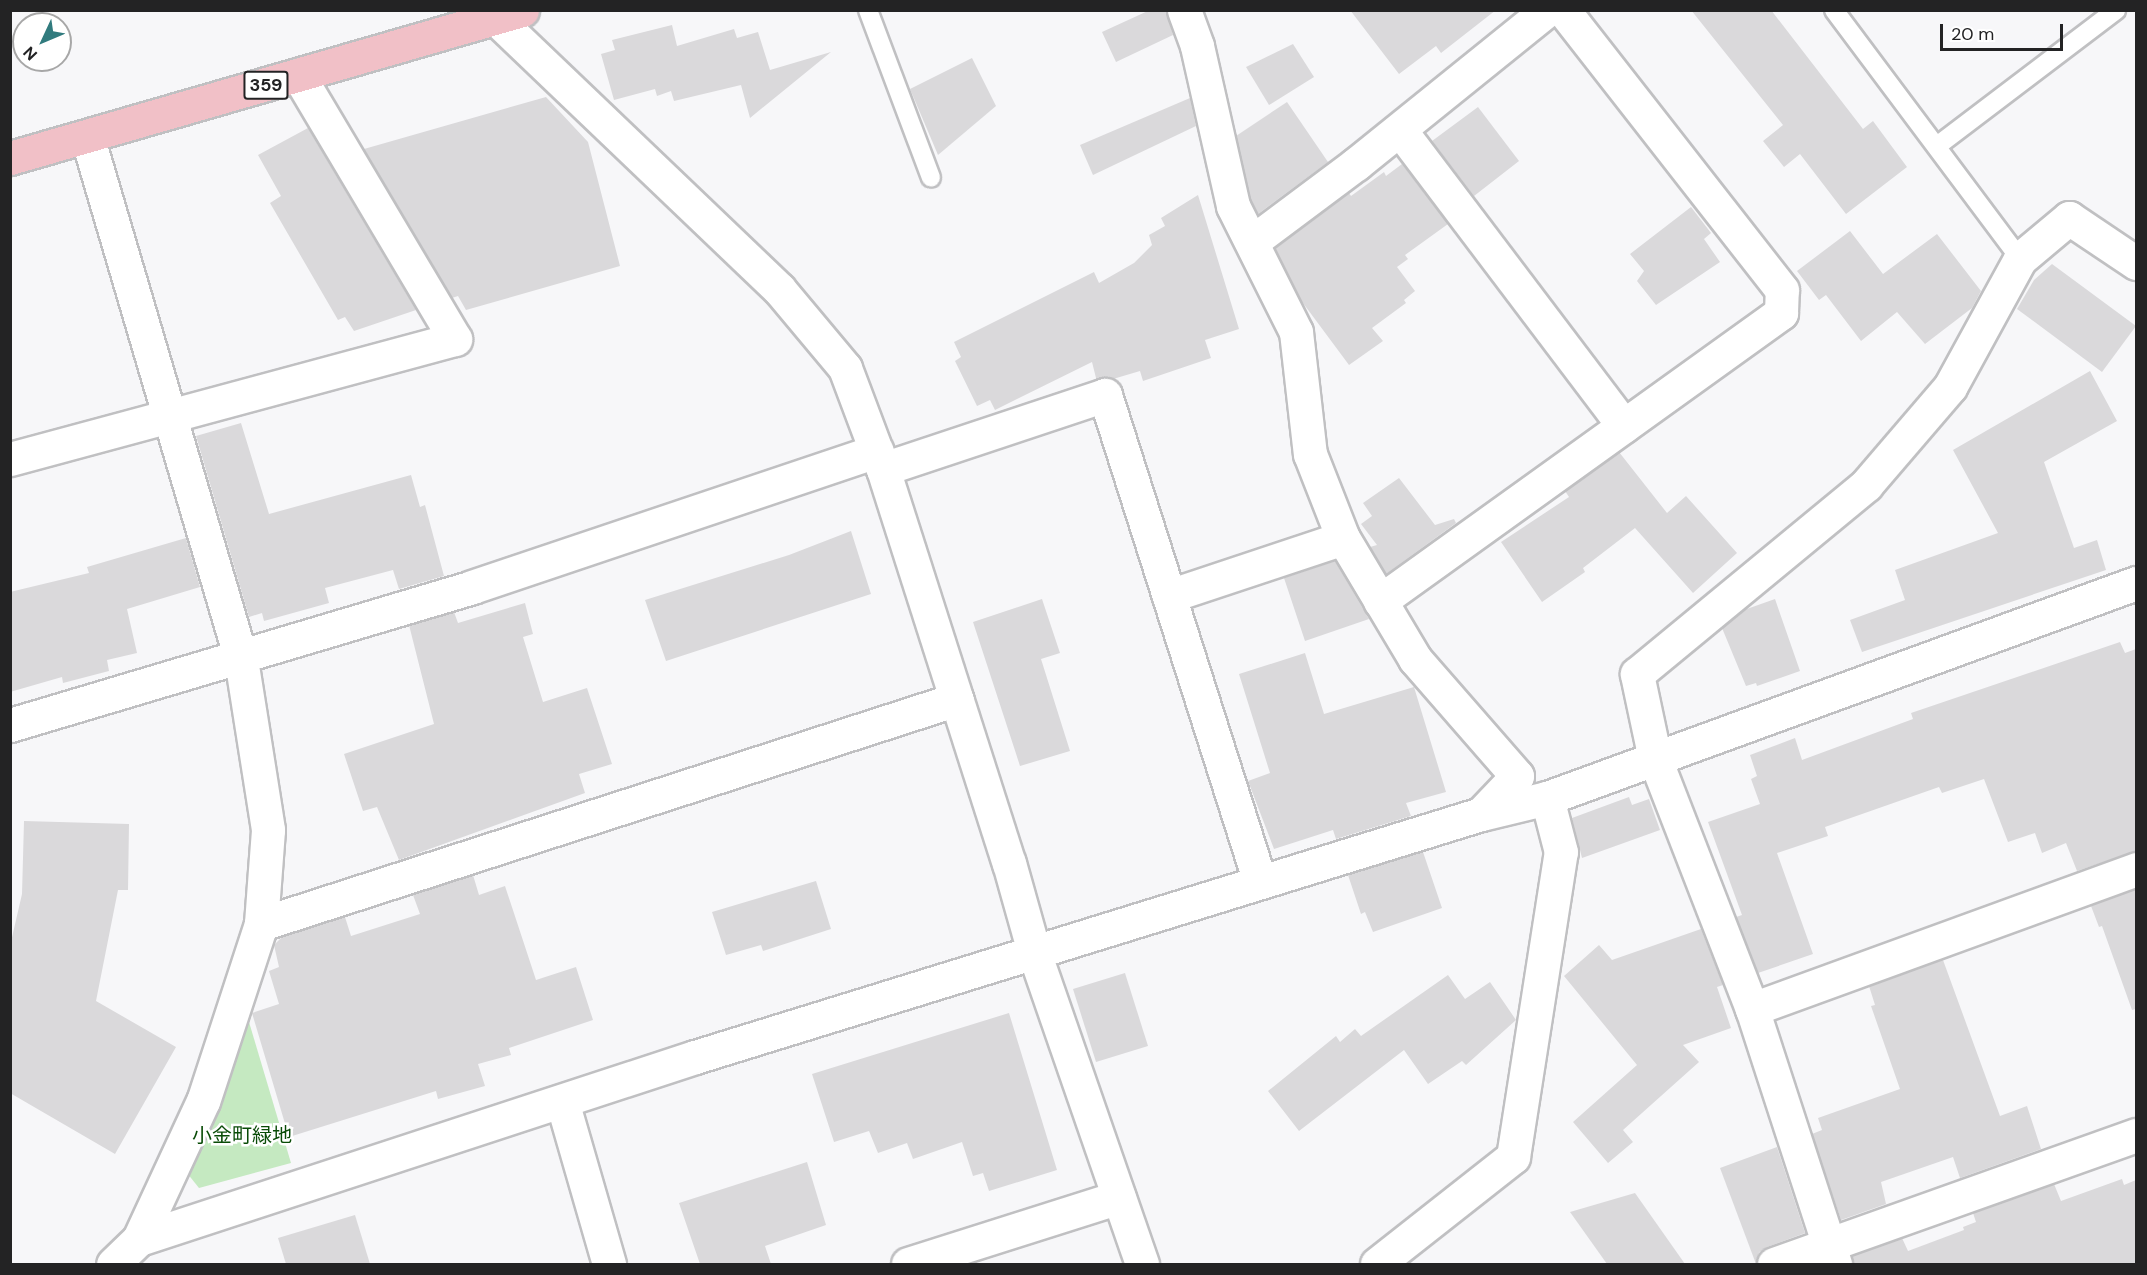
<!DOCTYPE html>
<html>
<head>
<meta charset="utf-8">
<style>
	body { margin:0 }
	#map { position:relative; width:2147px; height:1275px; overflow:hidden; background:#f7f7f9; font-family:"DM Sans","Noto Sans JP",sans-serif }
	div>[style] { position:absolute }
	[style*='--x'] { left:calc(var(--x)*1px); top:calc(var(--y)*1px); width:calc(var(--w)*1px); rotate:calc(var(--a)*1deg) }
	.green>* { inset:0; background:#c5e9c1 }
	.building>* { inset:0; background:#dad9db }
	.roads { filter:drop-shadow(2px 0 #c0c0c2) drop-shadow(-2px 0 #c0c0c2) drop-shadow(0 2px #c0c0c2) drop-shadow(0 -2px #c0c0c2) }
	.lane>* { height:18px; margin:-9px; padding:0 9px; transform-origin:9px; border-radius:9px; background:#fff }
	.street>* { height:33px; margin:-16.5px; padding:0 16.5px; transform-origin:16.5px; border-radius:16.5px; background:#fff }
	.highway>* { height:33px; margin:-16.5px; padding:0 16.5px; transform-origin:16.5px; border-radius:16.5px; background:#f1c0c7 }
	span { translate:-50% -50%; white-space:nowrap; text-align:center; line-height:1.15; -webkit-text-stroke:5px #fff; paint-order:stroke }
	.shield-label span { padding:2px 4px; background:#fff; border:2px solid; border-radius:4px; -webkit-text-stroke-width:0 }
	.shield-label { font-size:18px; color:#232324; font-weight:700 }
	.park-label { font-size:20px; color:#094b07 }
	.frame { position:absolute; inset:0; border:12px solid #232324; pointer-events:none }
	.north { position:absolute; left:12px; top:12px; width:60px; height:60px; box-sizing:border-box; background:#fff; border:2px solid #a7a7a7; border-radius:50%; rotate:226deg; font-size:16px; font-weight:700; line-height:24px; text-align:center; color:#232324 }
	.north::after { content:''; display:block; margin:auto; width:21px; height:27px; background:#317b7e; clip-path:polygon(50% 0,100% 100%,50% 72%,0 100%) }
	.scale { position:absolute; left:1940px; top:24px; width:123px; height:27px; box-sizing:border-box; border:3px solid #232324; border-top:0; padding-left:8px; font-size:18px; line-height:21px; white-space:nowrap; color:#232324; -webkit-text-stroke:4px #fff; paint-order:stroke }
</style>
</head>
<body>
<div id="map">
	<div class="green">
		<i style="clip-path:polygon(249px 1022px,291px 1163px,199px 1188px,183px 1168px)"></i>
	</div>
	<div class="building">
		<i style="clip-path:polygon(1150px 10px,1166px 10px,1173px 35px,1116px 62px,1102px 32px)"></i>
		<i style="clip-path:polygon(1350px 10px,1496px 10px,1441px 53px,1436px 46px,1399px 74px)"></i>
		<i style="clip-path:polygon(1691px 10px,1771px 10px,1863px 129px,1873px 121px,1907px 167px,1846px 214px,1800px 154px,1784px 167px,1763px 141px,1783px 125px)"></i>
		<i style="clip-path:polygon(672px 25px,677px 46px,734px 29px,737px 38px,758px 32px,770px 70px,831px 52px,750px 118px,741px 85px,674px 101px,671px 91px,657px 96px,655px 89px,614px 100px,601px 54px,615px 50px,612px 40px)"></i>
		<i style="clip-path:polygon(1293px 44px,1314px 77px,1269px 105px,1246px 67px)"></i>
		<i style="clip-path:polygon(972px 58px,996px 106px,938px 155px,910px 89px)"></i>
		<i style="clip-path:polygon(546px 97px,588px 142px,620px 266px,466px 310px,458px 296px,452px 298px,364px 149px)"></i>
		<i style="clip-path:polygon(1190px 98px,1196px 126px,1093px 175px,1080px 145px)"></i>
		<i style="clip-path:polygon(1287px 102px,1328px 162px,1258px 214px,1251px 200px,1236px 136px)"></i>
		<i style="clip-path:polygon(1478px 107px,1519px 161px,1474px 196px,1432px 141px)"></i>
		<i style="clip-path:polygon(308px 128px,416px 310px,354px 331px,345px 317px,338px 320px,270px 203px,281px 196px,258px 155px)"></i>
		<i style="clip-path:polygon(1402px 164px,1448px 224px,1405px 255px,1408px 259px,1397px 267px,1415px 291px,1404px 300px,1406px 303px,1372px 328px,1383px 341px,1349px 365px,1300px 299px,1275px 248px,1349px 193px,1351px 196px,1384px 172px,1386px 176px)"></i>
		<i style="clip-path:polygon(1198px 195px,1239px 329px,1205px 340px,1211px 358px,1143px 381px,1140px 371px,1113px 379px,1096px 378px,1092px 362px,995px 410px,990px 400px,977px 406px,955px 361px,961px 357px,954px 342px,1094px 272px,1099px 283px,1134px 263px,1152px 245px,1149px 235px,1165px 226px,1161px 218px)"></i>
		<i style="clip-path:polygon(1691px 207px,1711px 233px,1704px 239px,1720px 262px,1656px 305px,1637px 281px,1644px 271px,1630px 254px)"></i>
		<i style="clip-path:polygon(1850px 231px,1883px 274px,1937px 234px,1981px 291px,1972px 308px,1925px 344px,1897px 312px,1861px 341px,1826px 295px,1819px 300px,1797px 271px)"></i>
		<i style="clip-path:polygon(2052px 264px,2136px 326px,2102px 372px,2017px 309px,2034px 280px)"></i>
		<i style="clip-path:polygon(2090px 371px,2117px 421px,2044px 462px,2074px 548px,2097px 540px,2106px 570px,1862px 652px,1850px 620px,1905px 600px,1895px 570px,1998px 533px,1953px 450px)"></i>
		<i style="clip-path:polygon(241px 423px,269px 514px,411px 475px,420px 507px,425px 505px,444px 576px,399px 589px,393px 570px,325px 588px,329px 603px,264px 621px,262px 613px,249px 617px,196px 436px)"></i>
		<i style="clip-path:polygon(1619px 452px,1667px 513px,1686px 496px,1737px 553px,1693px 593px,1635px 528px,1583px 568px,1585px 572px,1542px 602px,1501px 542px,1569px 497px,1565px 491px)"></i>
		<i style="clip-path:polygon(1399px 478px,1435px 525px,1454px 519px,1456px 523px,1386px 574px,1370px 547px,1377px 545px,1361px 524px,1372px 516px,1363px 503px)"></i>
		<i style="clip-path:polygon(851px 531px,871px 594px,666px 661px,645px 600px,789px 555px)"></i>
		<i style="clip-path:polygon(186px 538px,200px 587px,127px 609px,137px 653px,107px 660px,109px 671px,63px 683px,62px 677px,10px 692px,10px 592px,89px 573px,87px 567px)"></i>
		<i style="clip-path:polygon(1335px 561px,1369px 619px,1305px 641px,1284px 578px)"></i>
		<i style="clip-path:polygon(1042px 599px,1060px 653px,1041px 659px,1070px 751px,1020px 766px,973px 622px)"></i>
		<i style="clip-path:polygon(1775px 599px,1800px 671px,1757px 686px,1756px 683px,1746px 686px,1722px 628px,1744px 610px)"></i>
		<i style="clip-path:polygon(525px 603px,533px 634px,523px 637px,543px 702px,587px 688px,612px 764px,579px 774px,585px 793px,399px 860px,377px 807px,363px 811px,344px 754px,434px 724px,409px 625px,454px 612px,458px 623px)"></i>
		<i style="clip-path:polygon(2120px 642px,2125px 653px,2136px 649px,2136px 851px,2077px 871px,2066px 843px,2042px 853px,2035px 833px,2008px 842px,1984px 779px,1942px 793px,1939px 787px,1825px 827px,1828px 836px,1777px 853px,1813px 954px,1758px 973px,1736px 917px,1742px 915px,1708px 822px,1760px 804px,1751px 779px,1757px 776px,1750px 755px,1795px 738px,1802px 760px,1913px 719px,1911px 713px)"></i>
		<i style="clip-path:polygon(1305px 653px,1324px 714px,1414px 687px,1446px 792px,1406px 803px,1411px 816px,1336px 839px,1333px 830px,1274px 849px,1248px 781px,1270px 773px,1239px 674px)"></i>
		<i style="clip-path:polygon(1629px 797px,1632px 805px,1649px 799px,1660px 830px,1582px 858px,1572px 818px)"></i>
		<i style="clip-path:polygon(24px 821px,129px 824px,128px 890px,118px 890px,96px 1001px,176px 1047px,115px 1154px,10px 1093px,10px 946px,22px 894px)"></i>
		<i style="clip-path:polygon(1423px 852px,1442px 908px,1373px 932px,1365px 912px,1361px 914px,1348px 875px)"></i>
		<i style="clip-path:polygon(473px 875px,479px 895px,505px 886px,536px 980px,576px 967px,593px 1020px,509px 1048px,511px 1055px,478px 1064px,485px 1086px,438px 1099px,436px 1091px,289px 1137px,252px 1013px,279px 1004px,269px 971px,279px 967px,274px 945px,282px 937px,345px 917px,351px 936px,420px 914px,413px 895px)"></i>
		<i style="clip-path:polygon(816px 881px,831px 929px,763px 951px,761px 945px,726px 955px,712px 912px)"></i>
		<i style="clip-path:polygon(2136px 889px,2136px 1009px,2132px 1010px,2102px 926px,2099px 927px,2091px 906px)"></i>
		<i style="clip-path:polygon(1701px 929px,1723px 985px,1717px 987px,1731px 1028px,1683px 1045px,1699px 1062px,1623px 1130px,1633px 1142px,1608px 1163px,1573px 1122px,1637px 1065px,1564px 976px,1599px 945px,1612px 960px)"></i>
		<i style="clip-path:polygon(1943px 960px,2000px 1116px,2027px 1106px,2041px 1149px,1960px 1178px,1953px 1157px,1881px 1182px,1886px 1204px,1841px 1220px,1812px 1134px,1822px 1130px,1818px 1118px,1900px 1089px,1871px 1006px,1875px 1005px,1869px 986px)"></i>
		<i style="clip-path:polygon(1125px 973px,1148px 1046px,1096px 1062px,1073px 989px)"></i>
		<i style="clip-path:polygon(1448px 975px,1465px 999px,1490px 982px,1516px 1020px,1466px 1065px,1462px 1061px,1428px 1084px,1404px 1050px,1299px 1131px,1268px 1091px,1336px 1036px,1340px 1042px,1355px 1029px,1361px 1036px)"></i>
		<i style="clip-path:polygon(1009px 1013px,1057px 1170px,989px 1191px,983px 1173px,973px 1176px,962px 1142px,913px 1159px,907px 1143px,878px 1153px,869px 1131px,834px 1142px,812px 1074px)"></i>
		<i style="clip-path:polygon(1777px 1147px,1805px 1233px,1767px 1247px,1759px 1252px,1756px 1264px,1720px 1168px)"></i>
		<i style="clip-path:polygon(807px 1162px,826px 1225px,765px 1246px,771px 1264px,700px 1264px,679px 1203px)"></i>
		<i style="clip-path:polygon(2122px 1179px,2124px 1185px,2136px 1180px,2136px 1264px,1853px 1264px,1852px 1256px,1902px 1238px,1908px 1251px,1964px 1230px,1963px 1227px,1976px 1222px,1973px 1213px,2054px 1184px,2061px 1201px)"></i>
		<i style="clip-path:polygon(1635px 1193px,1685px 1264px,1607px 1264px,1570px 1212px)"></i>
		<i style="clip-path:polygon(355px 1215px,370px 1264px,286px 1264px,278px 1238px)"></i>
	</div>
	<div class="roads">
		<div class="lane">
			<i style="--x:868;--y:10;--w:179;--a:69.4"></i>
			<i style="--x:1834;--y:10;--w:311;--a:53.2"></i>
			<i style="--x:1937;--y:146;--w:225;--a:-37.2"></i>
		</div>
		<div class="street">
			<i style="--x:487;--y:10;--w:404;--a:43.7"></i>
			<i style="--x:779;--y:289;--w:103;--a:50.1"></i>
			<i style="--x:845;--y:368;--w:108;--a:69.4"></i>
			<i style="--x:883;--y:469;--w:414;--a:72.3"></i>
			<i style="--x:1009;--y:863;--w:92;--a:74.3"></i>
			<i style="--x:1034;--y:952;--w:330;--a:70.9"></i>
			<i style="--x:1184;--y:10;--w:38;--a:70"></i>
			<i style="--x:1197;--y:46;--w:164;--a:77.3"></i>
			<i style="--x:1233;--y:206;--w:141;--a:63.4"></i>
			<i style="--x:1296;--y:332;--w:123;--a:83.5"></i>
			<i style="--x:1310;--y:454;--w:90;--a:68.6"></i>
			<i style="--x:1343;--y:538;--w:141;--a:59.2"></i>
			<i style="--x:1415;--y:659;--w:155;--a:48.9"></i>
			<i style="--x:1517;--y:776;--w:52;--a:133.5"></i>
			<i style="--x:1400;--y:130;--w:371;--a:52.9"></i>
			<i style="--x:87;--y:136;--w:545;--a:73.59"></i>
			<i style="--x:241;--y:659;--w:173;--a:81"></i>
			<i style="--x:268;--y:830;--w:94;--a:94.3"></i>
			<i style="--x:261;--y:924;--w:186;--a:108.1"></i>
			<i style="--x:203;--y:1101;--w:152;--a:114.9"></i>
			<i style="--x:139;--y:1239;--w:36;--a:136"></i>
			<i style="--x:1253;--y:241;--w:129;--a:-36.8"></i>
			<i style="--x:1356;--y:164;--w:245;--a:-38.9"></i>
			<i style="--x:10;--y:459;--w:461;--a:-15.1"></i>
			<i style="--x:455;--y:339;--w:307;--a:-120.7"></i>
			<i style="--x:883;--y:469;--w:234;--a:-18.4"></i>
			<i style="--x:1105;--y:395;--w:511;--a:72.35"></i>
			<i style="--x:1169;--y:596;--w:183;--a:-18.4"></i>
			<i style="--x:1380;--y:601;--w:494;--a:-35.7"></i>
			<i style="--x:1781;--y:313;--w:23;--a:-88"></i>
			<i style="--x:1782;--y:290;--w:355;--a:-128"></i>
			<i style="--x:10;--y:725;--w:482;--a:-16.6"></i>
			<i style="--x:472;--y:587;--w:427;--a:-18.6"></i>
			<i style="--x:261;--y:924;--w:731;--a:-17.91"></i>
			<i style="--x:1752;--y:1009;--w:409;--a:-20"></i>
			<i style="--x:562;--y:1101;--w:170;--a:73.9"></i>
			<i style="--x:139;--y:1239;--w:585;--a:-18.13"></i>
			<i style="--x:695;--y:1057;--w:823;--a:-17.18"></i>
			<i style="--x:1481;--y:814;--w:68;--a:-13.6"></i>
			<i style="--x:1547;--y:798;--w:627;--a:-20.05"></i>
			<i style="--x:908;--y:1264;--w:221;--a:-17.6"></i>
			<i style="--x:1377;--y:1264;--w:173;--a:-38.2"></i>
			<i style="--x:1513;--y:1157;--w:309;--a:-81.1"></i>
			<i style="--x:1561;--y:852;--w:56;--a:-104.5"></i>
			<i style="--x:1774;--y:1264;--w:384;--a:-19.6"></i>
			<i style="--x:1835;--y:1264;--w:268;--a:-108"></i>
			<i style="--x:1752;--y:1009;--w:268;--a:-111.2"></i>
			<i style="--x:1655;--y:759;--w:87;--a:-102"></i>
			<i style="--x:1637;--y:674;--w:297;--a:-39.5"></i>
			<i style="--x:1866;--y:485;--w:129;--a:-49.4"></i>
			<i style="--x:1950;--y:387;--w:146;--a:-61.3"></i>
			<i style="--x:2020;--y:259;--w:64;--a:-39.9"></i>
			<i style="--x:2069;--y:218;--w:81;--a:33.9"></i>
		</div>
		<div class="highway">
			<i style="--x:10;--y:158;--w:533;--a:-16.12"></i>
		</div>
	</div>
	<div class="shield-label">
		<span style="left:266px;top:85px">359</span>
	</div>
	<div class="park-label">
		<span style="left:242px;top:1135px">小金町緑地</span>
	</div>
	<div class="frame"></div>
	<div class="north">N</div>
	<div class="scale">20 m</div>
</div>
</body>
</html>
